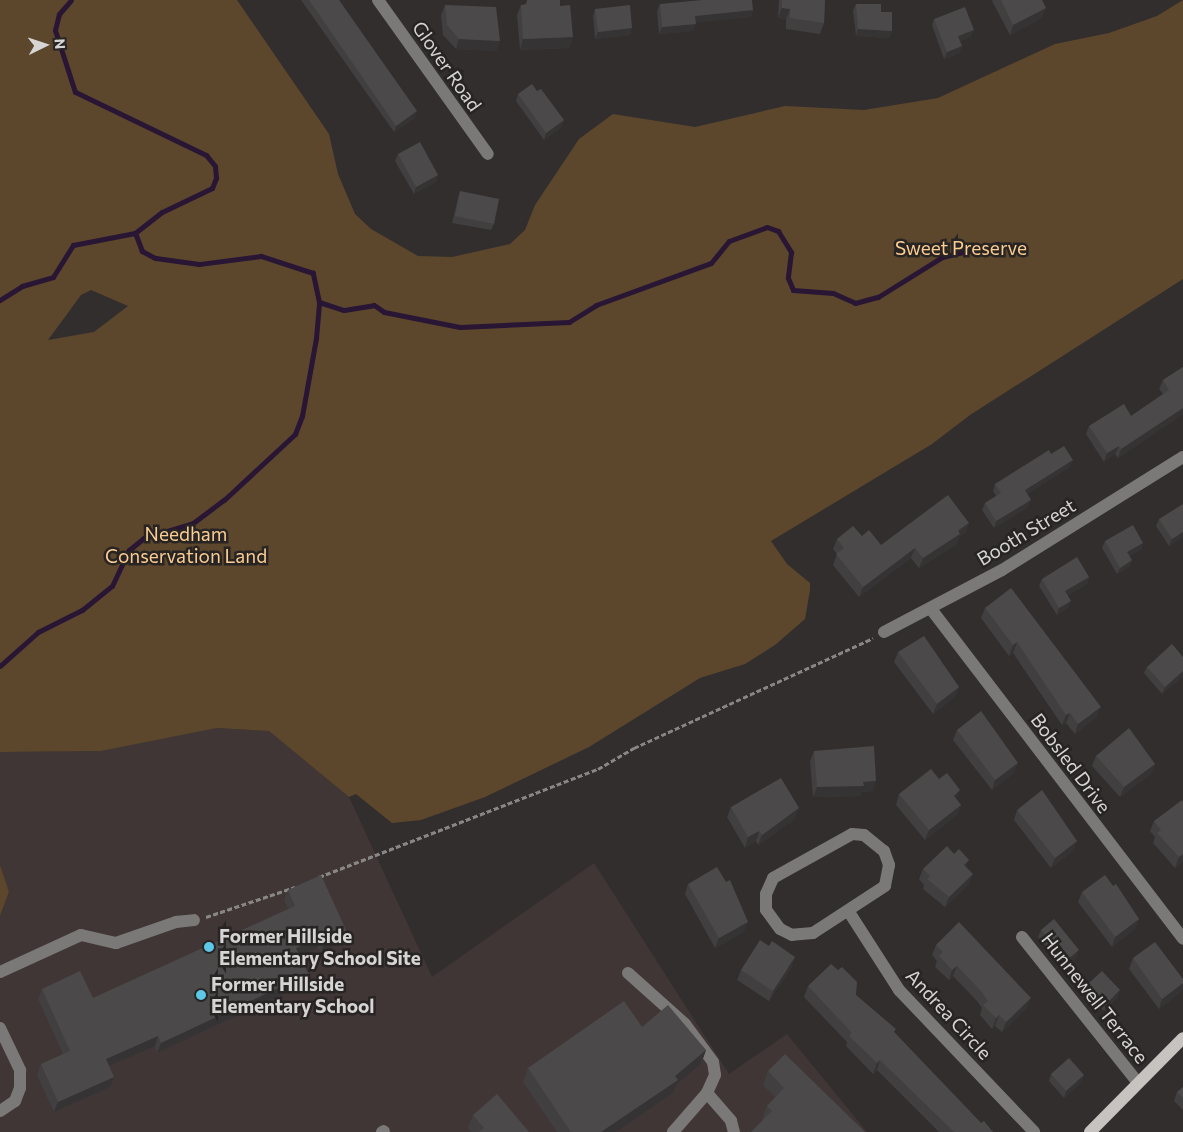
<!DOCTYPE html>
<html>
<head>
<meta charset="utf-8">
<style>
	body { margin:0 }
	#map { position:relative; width:1183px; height:1132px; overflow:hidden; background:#322e2e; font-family:Commissioner,sans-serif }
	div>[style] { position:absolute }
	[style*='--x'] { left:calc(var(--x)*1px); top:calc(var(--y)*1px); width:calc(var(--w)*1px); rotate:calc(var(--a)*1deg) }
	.built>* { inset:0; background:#403636 }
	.green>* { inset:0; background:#5c472c }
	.stream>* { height:5px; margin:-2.5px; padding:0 2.5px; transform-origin:2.5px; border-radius:2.5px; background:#291534 }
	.path>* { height:3px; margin-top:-1.5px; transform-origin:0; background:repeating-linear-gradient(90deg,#898686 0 5px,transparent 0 7.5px) }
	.minor>* { height:12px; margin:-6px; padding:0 6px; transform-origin:6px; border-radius:6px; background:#7b7978 }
	.major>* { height:12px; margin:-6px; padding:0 6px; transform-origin:6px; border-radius:6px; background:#c6c3c1 }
	.wall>* { inset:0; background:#413f40 }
	.shaded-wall>* { inset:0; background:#353334 }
	.building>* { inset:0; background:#4c494a }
	.dots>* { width:14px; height:14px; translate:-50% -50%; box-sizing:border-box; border:2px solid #282424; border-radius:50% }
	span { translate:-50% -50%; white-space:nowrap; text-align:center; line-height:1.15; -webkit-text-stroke:5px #282424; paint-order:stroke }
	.street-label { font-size:19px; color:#d6d4d4 }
	.park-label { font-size:19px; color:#fbcd91 }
	.poi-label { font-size:19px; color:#d6d4d4; font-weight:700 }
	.left { translate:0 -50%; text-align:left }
	.north { position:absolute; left:20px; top:20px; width:50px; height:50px; -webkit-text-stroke:4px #282424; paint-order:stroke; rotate:86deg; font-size:14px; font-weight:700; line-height:20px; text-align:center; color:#d6d4d4 }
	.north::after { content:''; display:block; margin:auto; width:18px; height:22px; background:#d6d4d4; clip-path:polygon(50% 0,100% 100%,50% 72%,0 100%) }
</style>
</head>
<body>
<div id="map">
	<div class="built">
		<i style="clip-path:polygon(217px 728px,269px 731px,349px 797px,432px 977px,594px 863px,729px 1074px,787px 1034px,867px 1132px,0 1132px,0 916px,9px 893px,0 865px,0 752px,101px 751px)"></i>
	</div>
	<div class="green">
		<i style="clip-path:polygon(evenodd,0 0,237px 0,329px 134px,338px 174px,355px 214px,371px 229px,418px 256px,452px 257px,510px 244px,525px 230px,535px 205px,579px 139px,613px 114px,695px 127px,785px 106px,864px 110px,938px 98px,1055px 44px,1109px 33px,1157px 16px,1183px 0,1183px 279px,970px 415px,932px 444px,771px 541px,787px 564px,810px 583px,810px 590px,805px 619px,775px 645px,745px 664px,700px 678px,589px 747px,485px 797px,421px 820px,392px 823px,356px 794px,349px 797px,269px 731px,217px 728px,101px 751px,0 752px,0 0,91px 290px,128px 306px,94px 332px,48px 340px,81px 295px,91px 290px)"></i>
		<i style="clip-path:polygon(0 865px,9px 892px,0 916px)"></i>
	</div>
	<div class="stream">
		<i style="--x:0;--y:300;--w:26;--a:-32"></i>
		<i style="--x:22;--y:286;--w:32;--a:-16"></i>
		<i style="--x:53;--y:277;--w:38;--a:-58"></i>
		<i style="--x:73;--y:245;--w:63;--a:-11"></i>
		<i style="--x:135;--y:233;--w:34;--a:-38"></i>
		<i style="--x:162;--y:212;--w:55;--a:-25.6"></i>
		<i style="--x:212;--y:188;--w:11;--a:-68"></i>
		<i style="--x:216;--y:178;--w:12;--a:-95"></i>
		<i style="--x:215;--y:166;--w:14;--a:-129"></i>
		<i style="--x:206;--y:155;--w:145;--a:-154.3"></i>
		<i style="--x:75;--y:92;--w:65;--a:-107.9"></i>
		<i style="--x:55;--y:30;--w:16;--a:-76"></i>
		<i style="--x:59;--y:14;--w:18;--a:-49"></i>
		<i style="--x:319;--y:302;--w:26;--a:18"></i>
		<i style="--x:344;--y:310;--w:30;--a:-9"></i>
		<i style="--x:374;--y:305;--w:12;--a:35"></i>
		<i style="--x:384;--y:312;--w:77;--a:11.2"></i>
		<i style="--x:460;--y:327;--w:109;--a:-2.6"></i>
		<i style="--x:569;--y:322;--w:32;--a:-32"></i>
		<i style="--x:596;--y:305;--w:122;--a:-20.1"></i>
		<i style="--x:711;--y:263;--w:28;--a:-51"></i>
		<i style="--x:729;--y:241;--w:40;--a:-20.2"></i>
		<i style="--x:767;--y:227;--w:12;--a:20"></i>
		<i style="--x:778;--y:231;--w:25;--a:58"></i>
		<i style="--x:791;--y:252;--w:26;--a:97"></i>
		<i style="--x:788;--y:278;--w:13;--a:67"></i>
		<i style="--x:793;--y:290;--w:40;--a:4.3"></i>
		<i style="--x:833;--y:293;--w:24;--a:24"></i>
		<i style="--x:855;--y:303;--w:24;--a:-15"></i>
		<i style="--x:878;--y:297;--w:75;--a:-32"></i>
		<i style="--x:942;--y:257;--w:57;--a:-13.3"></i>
		<i style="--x:0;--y:666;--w:51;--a:-41.8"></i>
		<i style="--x:38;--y:632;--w:49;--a:-26.6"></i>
		<i style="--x:82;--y:610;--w:38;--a:-39"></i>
		<i style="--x:112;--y:586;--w:40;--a:-65"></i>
		<i style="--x:129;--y:550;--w:19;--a:-39"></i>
		<i style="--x:144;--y:538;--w:51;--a:-17"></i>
		<i style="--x:193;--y:523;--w:39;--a:-37"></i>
		<i style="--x:224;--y:500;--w:97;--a:-42.9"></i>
		<i style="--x:295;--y:434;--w:19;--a:-69"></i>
		<i style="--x:302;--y:416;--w:79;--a:-79.8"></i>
		<i style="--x:316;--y:338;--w:36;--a:-85"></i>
		<i style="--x:319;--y:302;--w:30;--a:-102"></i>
		<i style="--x:313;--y:273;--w:55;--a:-161.9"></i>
		<i style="--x:261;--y:256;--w:63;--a:172.6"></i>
		<i style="--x:199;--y:264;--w:44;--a:-172.2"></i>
		<i style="--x:155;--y:258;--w:15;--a:-152"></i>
		<i style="--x:142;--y:251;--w:19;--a:-111"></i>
	</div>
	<div class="path">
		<i style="--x:319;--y:877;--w:299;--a:-21.2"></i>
		<i style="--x:598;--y:769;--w:42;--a:-30.3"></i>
		<i style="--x:634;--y:748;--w:263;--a:-24.7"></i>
		<i style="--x:206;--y:917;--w:94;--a:-18.6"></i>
	</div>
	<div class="minor">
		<i style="--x:378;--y:0;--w:189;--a:54.5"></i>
		<i style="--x:931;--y:609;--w:415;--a:52.6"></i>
		<i style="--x:884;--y:632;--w:133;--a:-27.7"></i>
		<i style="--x:1002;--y:570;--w:213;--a:-32"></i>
		<i style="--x:852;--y:834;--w:12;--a:5"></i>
		<i style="--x:864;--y:835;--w:26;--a:39"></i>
		<i style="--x:884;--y:851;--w:15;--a:70"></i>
		<i style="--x:889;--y:865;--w:21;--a:101"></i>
		<i style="--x:885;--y:886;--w:86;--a:146.9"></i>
		<i style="--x:813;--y:933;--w:21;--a:175"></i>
		<i style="--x:792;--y:935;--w:13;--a:-153"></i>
		<i style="--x:780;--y:929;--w:24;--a:-126"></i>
		<i style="--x:766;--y:910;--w:16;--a:-90"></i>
		<i style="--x:766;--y:894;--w:17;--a:-66"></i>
		<i style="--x:773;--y:878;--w:90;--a:-29.1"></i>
		<i style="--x:849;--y:912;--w:93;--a:57.3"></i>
		<i style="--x:899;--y:990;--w:196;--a:46.4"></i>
		<i style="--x:1022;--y:937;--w:186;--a:51.5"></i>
		<i style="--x:0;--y:972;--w:89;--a:-24.6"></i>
		<i style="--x:81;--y:935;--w:36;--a:13"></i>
		<i style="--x:116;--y:943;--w:64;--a:-19.3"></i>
		<i style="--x:176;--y:922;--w:18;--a:-6"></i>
		<i style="--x:628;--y:973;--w:76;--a:41.8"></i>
		<i style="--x:685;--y:1024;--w:47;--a:53.6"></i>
		<i style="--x:713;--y:1062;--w:13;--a:81"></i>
		<i style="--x:715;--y:1075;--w:20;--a:114"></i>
		<i style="--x:707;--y:1093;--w:52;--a:131.1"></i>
		<i style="--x:0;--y:1028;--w:47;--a:64.5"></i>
		<i style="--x:20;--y:1070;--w:18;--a:90"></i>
		<i style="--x:20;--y:1088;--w:14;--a:111"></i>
		<i style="--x:15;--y:1101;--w:18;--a:146"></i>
		<i style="--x:707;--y:1093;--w:37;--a:49"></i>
		<i style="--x:731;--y:1121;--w:11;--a:75"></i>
		<i style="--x:382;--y:1132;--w:2;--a:-27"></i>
	</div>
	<div class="major">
		<i style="--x:1090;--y:1132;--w:132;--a:-45.3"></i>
	</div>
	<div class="wall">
		<i style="clip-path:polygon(301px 0,339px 0,415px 118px,394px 132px)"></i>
		<i style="clip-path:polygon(527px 0,560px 6px,573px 37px,569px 48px,520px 50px,517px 15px,521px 5px,525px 5px)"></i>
		<i style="clip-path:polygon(779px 0,825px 0,824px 23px,820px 34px,786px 29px,786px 19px,778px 18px)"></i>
		<i style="clip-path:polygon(993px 0,1042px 0,1042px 18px,1010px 35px,992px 1px)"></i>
		<i style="clip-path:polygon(660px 4px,753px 10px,751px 17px,695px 22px,693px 31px,659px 34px,657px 11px)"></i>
		<i style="clip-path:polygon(856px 4px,881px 12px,892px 31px,889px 38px,856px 36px,853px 10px)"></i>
		<i style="clip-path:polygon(445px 5px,500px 41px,496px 51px,456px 49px,443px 35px,441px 15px)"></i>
		<i style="clip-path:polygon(595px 9px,632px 28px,630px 35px,595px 39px,593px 16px)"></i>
		<i style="clip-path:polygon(934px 19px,971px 37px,960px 41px,960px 53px,944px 59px,932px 25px)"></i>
		<i style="clip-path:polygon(537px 91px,564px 120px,561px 127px,544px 140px,516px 101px,518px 94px)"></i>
		<i style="clip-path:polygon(398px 154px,438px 175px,436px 182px,414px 194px,395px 161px)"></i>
		<i style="clip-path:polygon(460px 191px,494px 224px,491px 230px,452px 223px,458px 198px)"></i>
		<i style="clip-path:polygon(1183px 367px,1183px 414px,1118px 458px,1115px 454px,1104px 462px,1086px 434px,1089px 426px,1131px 416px,1163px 394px,1159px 389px,1163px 380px)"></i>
		<i style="clip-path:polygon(1051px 454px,1070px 467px,1027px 494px,1028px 507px,994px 528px,982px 510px,985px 503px,996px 496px,993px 491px,995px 484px)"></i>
		<i style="clip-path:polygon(1159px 519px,1183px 537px,1169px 546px,1156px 526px)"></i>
		<i style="clip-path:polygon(969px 523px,965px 533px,959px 537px,957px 544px,919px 568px,911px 558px,859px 597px,833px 565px,837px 554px,833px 549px,837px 539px,862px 536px,881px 545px)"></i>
		<i style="clip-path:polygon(1105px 541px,1143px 543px,1141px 550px,1129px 556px,1132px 560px,1129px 567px,1117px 574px,1102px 548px)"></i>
		<i style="clip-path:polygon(1089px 577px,1087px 584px,1068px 595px,1069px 607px,1057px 615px,1039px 586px,1042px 579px)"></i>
		<i style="clip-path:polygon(985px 608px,1097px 717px,1075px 734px,1066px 723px,1062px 725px,1013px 653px,1009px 656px,981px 618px)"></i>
		<i style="clip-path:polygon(898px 652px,959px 687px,955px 697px,933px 714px,894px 662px)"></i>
		<i style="clip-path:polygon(1183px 657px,1183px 676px,1162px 694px,1144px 673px,1147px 667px)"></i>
		<i style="clip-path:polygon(957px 730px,1014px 773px,992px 790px,953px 740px)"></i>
		<i style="clip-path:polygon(814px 751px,873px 791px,861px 792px,860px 796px,813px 797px,810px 761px)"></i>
		<i style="clip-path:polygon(1096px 756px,1155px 764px,1151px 774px,1120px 797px,1092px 766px)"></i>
		<i style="clip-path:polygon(899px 794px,957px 800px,961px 805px,957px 815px,925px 840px,896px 805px)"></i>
		<i style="clip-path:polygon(1183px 802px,1183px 862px,1175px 868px,1153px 843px,1155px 837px,1150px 831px,1154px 821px)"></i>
		<i style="clip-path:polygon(731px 807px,795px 819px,758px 845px,756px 841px,745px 848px,727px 817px)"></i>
		<i style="clip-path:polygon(1017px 810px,1077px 841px,1073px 851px,1051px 868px,1014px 820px)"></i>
		<i style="clip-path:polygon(967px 867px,969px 884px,945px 907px,923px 889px,924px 885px,919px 879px,923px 869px)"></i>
		<i style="clip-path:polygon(688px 884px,744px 932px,715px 948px,685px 894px)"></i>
		<i style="clip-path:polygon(288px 890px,347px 932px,343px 943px,321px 953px,318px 947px,300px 956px,308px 974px,304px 984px,157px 1053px,155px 1046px,109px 1066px,114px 1077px,110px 1087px,54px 1112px,37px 1075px,41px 1064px,63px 1054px,38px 999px,42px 989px,93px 998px,288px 909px,284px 900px)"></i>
		<i style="clip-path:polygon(1082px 892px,1139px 919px,1135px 929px,1112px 947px,1078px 902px)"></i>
		<i style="clip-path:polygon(1041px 930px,1077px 957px,1064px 967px,1038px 937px)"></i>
		<i style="clip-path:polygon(936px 945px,1027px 1008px,1002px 1032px,995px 1026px,992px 1029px,980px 1015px,982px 1008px,977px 1001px,953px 976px,949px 980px,935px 967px,937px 961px,932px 955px)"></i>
		<i style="clip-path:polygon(1133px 958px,1183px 979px,1183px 987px,1181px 992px,1159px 1009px,1129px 969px)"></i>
		<i style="clip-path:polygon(792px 967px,769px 1001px,737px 980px,741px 970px)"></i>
		<i style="clip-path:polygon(1088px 984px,1118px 997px,1104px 1011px,1086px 991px)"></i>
		<i style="clip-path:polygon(808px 986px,856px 995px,895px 1033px,981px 1123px,993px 1132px,939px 1132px,877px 1070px,873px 1074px,846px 1046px,847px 1042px,804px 997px)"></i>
		<i style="clip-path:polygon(642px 1027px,706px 1050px,701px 1064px,677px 1084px,673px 1093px,616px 1132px,557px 1132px,523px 1082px,528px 1068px)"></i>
		<i style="clip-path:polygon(768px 1071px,865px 1132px,763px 1120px,762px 1119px,767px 1106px,775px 1097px,763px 1085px)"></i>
		<i style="clip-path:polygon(1051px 1074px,1082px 1082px,1064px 1098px,1049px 1081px)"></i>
		<i style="clip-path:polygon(1183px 1087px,1183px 1110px,1174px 1101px,1177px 1092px)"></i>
		<i style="clip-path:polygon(473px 1115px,529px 1132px,471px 1132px,468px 1128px)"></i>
	</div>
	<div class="shaded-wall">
		<i style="clip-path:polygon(782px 8px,790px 9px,786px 19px,778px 18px)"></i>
		<i style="clip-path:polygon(1046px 8px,1042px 18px,1010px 35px,1013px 25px)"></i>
		<i style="clip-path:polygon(753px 10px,751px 17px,692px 23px,695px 16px)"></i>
		<i style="clip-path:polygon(696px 24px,693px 31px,659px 34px,662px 27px)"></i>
		<i style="clip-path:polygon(632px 28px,630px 35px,595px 39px,598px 32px)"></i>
		<i style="clip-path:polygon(858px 29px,892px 31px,889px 38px,856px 36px)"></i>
		<i style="clip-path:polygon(974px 30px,971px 37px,956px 43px,958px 36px)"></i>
		<i style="clip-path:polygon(573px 37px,569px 48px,520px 50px,523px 39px)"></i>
		<i style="clip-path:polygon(459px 39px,500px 41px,496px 51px,456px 49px)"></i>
		<i style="clip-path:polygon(962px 46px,960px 53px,944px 59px,947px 52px)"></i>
		<i style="clip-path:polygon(417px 111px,415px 118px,394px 132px,396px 126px)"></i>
		<i style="clip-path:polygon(564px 120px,561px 127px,544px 140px,546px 133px)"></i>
		<i style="clip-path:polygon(438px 175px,436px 182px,414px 194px,416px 187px)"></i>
		<i style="clip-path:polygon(1183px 408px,1183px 414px,1118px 458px,1121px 449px)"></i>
		<i style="clip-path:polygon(1119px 446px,1115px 454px,1104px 462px,1107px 453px)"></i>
		<i style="clip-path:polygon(1073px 460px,1070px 467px,1022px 497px,1025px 490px)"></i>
		<i style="clip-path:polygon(1031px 500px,1028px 507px,994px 528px,996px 521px)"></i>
		<i style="clip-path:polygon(969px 523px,965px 533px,959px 537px,957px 544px,919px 568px,923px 558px)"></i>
		<i style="clip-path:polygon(1183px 532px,1183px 537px,1169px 546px,1172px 539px)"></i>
		<i style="clip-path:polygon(1143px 543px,1141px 550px,1124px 559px,1127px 552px)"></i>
		<i style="clip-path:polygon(915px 548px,911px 558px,859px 597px,863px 587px)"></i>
		<i style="clip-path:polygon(1132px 560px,1129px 567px,1117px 574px,1120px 568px)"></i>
		<i style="clip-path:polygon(1089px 577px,1087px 584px,1063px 598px,1065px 591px)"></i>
		<i style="clip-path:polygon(1071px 601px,1069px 607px,1057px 615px,1059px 608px)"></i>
		<i style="clip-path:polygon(1017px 642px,1013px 653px,1009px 656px,1013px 645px)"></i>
		<i style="clip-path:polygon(1183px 671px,1183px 676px,1162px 694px,1165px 687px)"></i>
		<i style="clip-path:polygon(959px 687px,955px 697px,933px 714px,937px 704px)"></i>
		<i style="clip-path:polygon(1101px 707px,1097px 717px,1075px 734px,1078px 724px)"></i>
		<i style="clip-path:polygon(1070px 713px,1066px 723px,1062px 725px,1066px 715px)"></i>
		<i style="clip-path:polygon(1018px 763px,1014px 773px,992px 790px,995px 780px)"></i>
		<i style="clip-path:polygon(1155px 764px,1151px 774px,1120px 797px,1124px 787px)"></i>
		<i style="clip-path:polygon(876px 781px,873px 791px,861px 792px,860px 796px,813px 797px,817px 787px)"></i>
		<i style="clip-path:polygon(960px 790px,956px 801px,954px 796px)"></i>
		<i style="clip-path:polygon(961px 805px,957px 815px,925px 840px,929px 830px)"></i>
		<i style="clip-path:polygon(799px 808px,795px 819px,758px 845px,762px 835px)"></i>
		<i style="clip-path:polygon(759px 831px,756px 841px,745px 848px,748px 837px)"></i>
		<i style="clip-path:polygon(1077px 841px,1073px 851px,1051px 868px,1055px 858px)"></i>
		<i style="clip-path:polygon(1183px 854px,1183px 862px,1175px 868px,1179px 857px)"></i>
		<i style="clip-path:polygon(969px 860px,965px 871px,964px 865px)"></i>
		<i style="clip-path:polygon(973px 874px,969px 884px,945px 907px,949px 897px)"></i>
		<i style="clip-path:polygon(1139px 919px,1135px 929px,1112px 947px,1115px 937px)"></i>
		<i style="clip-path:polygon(748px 922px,744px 932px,715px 948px,719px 938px)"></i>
		<i style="clip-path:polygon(347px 932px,343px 943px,321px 953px,324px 943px)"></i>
		<i style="clip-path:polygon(322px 937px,318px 947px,293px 959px,296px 948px)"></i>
		<i style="clip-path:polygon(1079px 950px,1077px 957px,1064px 967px,1067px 960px)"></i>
		<i style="clip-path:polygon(795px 957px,792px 967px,769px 1001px,773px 991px)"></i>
		<i style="clip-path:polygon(957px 966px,953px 976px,949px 980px,952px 970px)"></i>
		<i style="clip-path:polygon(308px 974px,304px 984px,157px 1053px,161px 1043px)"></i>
		<i style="clip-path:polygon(1183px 983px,1183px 987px,1181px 992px,1159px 1009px,1162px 999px)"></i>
		<i style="clip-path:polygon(1120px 990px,1118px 997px,1104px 1011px,1106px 1004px)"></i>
		<i style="clip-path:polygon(1031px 998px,1027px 1008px,1002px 1032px,1006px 1022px)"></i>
		<i style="clip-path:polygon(999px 1015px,995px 1026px,992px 1029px,996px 1018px)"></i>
		<i style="clip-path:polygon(158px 1036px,155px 1046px,102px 1069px,106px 1059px)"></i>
		<i style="clip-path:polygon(706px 1050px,701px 1064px,677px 1084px,673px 1093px,616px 1132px,601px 1132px,675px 1076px)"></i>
		<i style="clip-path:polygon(880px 1060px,877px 1070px,873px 1074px,877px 1063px)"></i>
		<i style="clip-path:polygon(1084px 1075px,1082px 1082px,1064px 1098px,1066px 1091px)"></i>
		<i style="clip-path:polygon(114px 1077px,110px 1087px,54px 1112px,58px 1102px)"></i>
	</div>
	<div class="building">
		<i style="clip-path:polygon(309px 0,339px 0,417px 111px,396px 126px)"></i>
		<i style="clip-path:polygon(527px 0,560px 0,560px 6px,570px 5px,573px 37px,523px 39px,521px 5px,527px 4px)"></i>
		<i style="clip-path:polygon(702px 0,752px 0,753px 10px,695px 16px,696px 24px,662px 27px,660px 4px)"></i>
		<i style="clip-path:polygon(782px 0,825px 0,824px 23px,790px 18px,790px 9px,782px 8px)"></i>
		<i style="clip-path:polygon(1001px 0,1042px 0,1046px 8px,1013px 25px)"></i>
		<i style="clip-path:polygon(856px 4px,881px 4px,881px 12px,892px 12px,892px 31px,858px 29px)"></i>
		<i style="clip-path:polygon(445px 5px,496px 7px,500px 41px,459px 39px,447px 25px)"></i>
		<i style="clip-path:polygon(630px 5px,632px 28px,598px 32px,595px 9px)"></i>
		<i style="clip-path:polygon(965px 7px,974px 30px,958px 36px,962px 46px,947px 52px,934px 19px)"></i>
		<i style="clip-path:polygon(532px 84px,537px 91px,541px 89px,564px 120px,546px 133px,518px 94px)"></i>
		<i style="clip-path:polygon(420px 142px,438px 175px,416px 187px,398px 154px)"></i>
		<i style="clip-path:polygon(460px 191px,499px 199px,494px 224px,455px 216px)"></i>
		<i style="clip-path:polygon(1183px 367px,1183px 408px,1121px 449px,1119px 446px,1107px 453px,1089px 426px,1124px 404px,1131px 416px,1169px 390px,1163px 380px)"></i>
		<i style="clip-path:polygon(1064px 446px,1073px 460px,1025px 490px,1031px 500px,996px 521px,985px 503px,1001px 493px,995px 484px,1049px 450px,1051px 454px)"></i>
		<i style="clip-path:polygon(948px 495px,969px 523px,958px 530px,960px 534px,923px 558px,915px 548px,863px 587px,836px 554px,844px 548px,837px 539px,853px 526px,862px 536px,869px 530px,881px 545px)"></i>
		<i style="clip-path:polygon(1183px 504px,1183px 532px,1172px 539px,1159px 519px)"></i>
		<i style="clip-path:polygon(1133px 525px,1143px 543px,1127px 552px,1132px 560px,1120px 568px,1105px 541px)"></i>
		<i style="clip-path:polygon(1077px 557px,1089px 577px,1065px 591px,1071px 601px,1059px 608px,1042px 579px)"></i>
		<i style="clip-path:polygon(1011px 588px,1101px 707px,1078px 724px,1070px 713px,1066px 715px,1017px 642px,1013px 645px,985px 608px)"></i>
		<i style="clip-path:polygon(924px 636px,959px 687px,937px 704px,898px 652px)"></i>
		<i style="clip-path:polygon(1172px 644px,1183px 657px,1183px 671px,1165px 687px,1147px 667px)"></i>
		<i style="clip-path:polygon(981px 711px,1018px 763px,995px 780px,957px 730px)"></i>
		<i style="clip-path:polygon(1129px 728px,1155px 764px,1124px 787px,1096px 756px)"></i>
		<i style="clip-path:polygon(874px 746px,876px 781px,863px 782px,864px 786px,817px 787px,814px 751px)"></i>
		<i style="clip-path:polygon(931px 769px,939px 779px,947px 773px,960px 790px,954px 796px,961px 805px,929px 830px,899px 794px)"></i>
		<i style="clip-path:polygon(781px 778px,799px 808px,762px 835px,759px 831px,748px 837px,731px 807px)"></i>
		<i style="clip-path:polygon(1042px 790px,1077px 841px,1055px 858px,1017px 810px)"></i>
		<i style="clip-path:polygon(1182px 800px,1183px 802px,1183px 854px,1179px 857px,1157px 833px,1161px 830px,1154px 821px)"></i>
		<i style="clip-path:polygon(947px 846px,954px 854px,959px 849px,969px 860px,964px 865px,973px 874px,949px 897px,927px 879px,930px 876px,923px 869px)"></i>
		<i style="clip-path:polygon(717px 867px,726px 882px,730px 880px,748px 922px,719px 938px,688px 884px)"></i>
		<i style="clip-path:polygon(321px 875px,347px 932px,324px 943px,322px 937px,296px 948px,308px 974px,161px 1043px,158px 1036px,106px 1059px,114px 1077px,58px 1102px,41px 1064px,70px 1051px,42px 989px,80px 971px,93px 998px,295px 906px,288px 890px)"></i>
		<i style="clip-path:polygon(1105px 875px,1113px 886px,1116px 884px,1139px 919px,1115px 937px,1082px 892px)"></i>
		<i style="clip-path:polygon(1054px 919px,1079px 950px,1067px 960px,1041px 930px)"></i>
		<i style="clip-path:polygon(959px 922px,1031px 998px,1006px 1022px,999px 1015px,996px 1018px,983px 1005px,988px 1001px,981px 991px,957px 966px,952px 970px,939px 956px,943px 952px,936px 945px)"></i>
		<i style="clip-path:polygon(760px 940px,769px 946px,772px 941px,795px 957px,773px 991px,741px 970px)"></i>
		<i style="clip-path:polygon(1155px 942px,1183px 979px,1183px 983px,1162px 999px,1133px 958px)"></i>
		<i style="clip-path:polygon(831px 964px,838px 970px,842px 967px,857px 982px,856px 995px,896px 1029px,894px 1032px,981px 1123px,984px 1121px,993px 1132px,954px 1132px,880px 1060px,877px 1063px,849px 1036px,852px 1033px,808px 986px)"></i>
		<i style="clip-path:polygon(1102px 971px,1120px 990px,1106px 1004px,1088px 984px)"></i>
		<i style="clip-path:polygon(624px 1001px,642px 1027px,668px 1005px,706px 1050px,675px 1076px,678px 1080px,601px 1132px,571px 1132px,528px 1068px)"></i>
		<i style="clip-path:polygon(785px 1054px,865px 1132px,751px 1132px,772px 1111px,767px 1106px,784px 1088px,768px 1071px)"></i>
		<i style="clip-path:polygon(1069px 1058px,1084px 1075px,1066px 1091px,1051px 1074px)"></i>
		<i style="clip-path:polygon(1183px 1087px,1183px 1098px,1177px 1092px)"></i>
		<i style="clip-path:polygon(497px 1094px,529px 1132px,479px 1132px,484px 1128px,473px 1115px)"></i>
	</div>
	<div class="dots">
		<i style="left:209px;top:947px;background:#5dc7e8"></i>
		<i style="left:201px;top:995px;background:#5dc7e8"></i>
	</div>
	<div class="street-label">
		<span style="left:447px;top:66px;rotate:55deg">Glover Road</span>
		<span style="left:1026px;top:532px;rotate:-31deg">Booth Street</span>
		<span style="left:1071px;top:763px;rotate:53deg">Bobsled Drive</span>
		<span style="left:1095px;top:998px;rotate:52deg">Hunnewell Terrace</span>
		<span style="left:949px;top:1014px;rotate:47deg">Andrea Circle</span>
	</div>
	<div class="park-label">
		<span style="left:961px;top:248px">Sweet Preserve</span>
		<span style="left:186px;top:545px">Needham<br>Conservation Land</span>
	</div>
	<div class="poi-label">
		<span class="left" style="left:219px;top:947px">Former Hillside<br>Elementary School Site</span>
		<span class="left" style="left:211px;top:995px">Former Hillside<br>Elementary School</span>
	</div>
	<div class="north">N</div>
</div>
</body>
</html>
